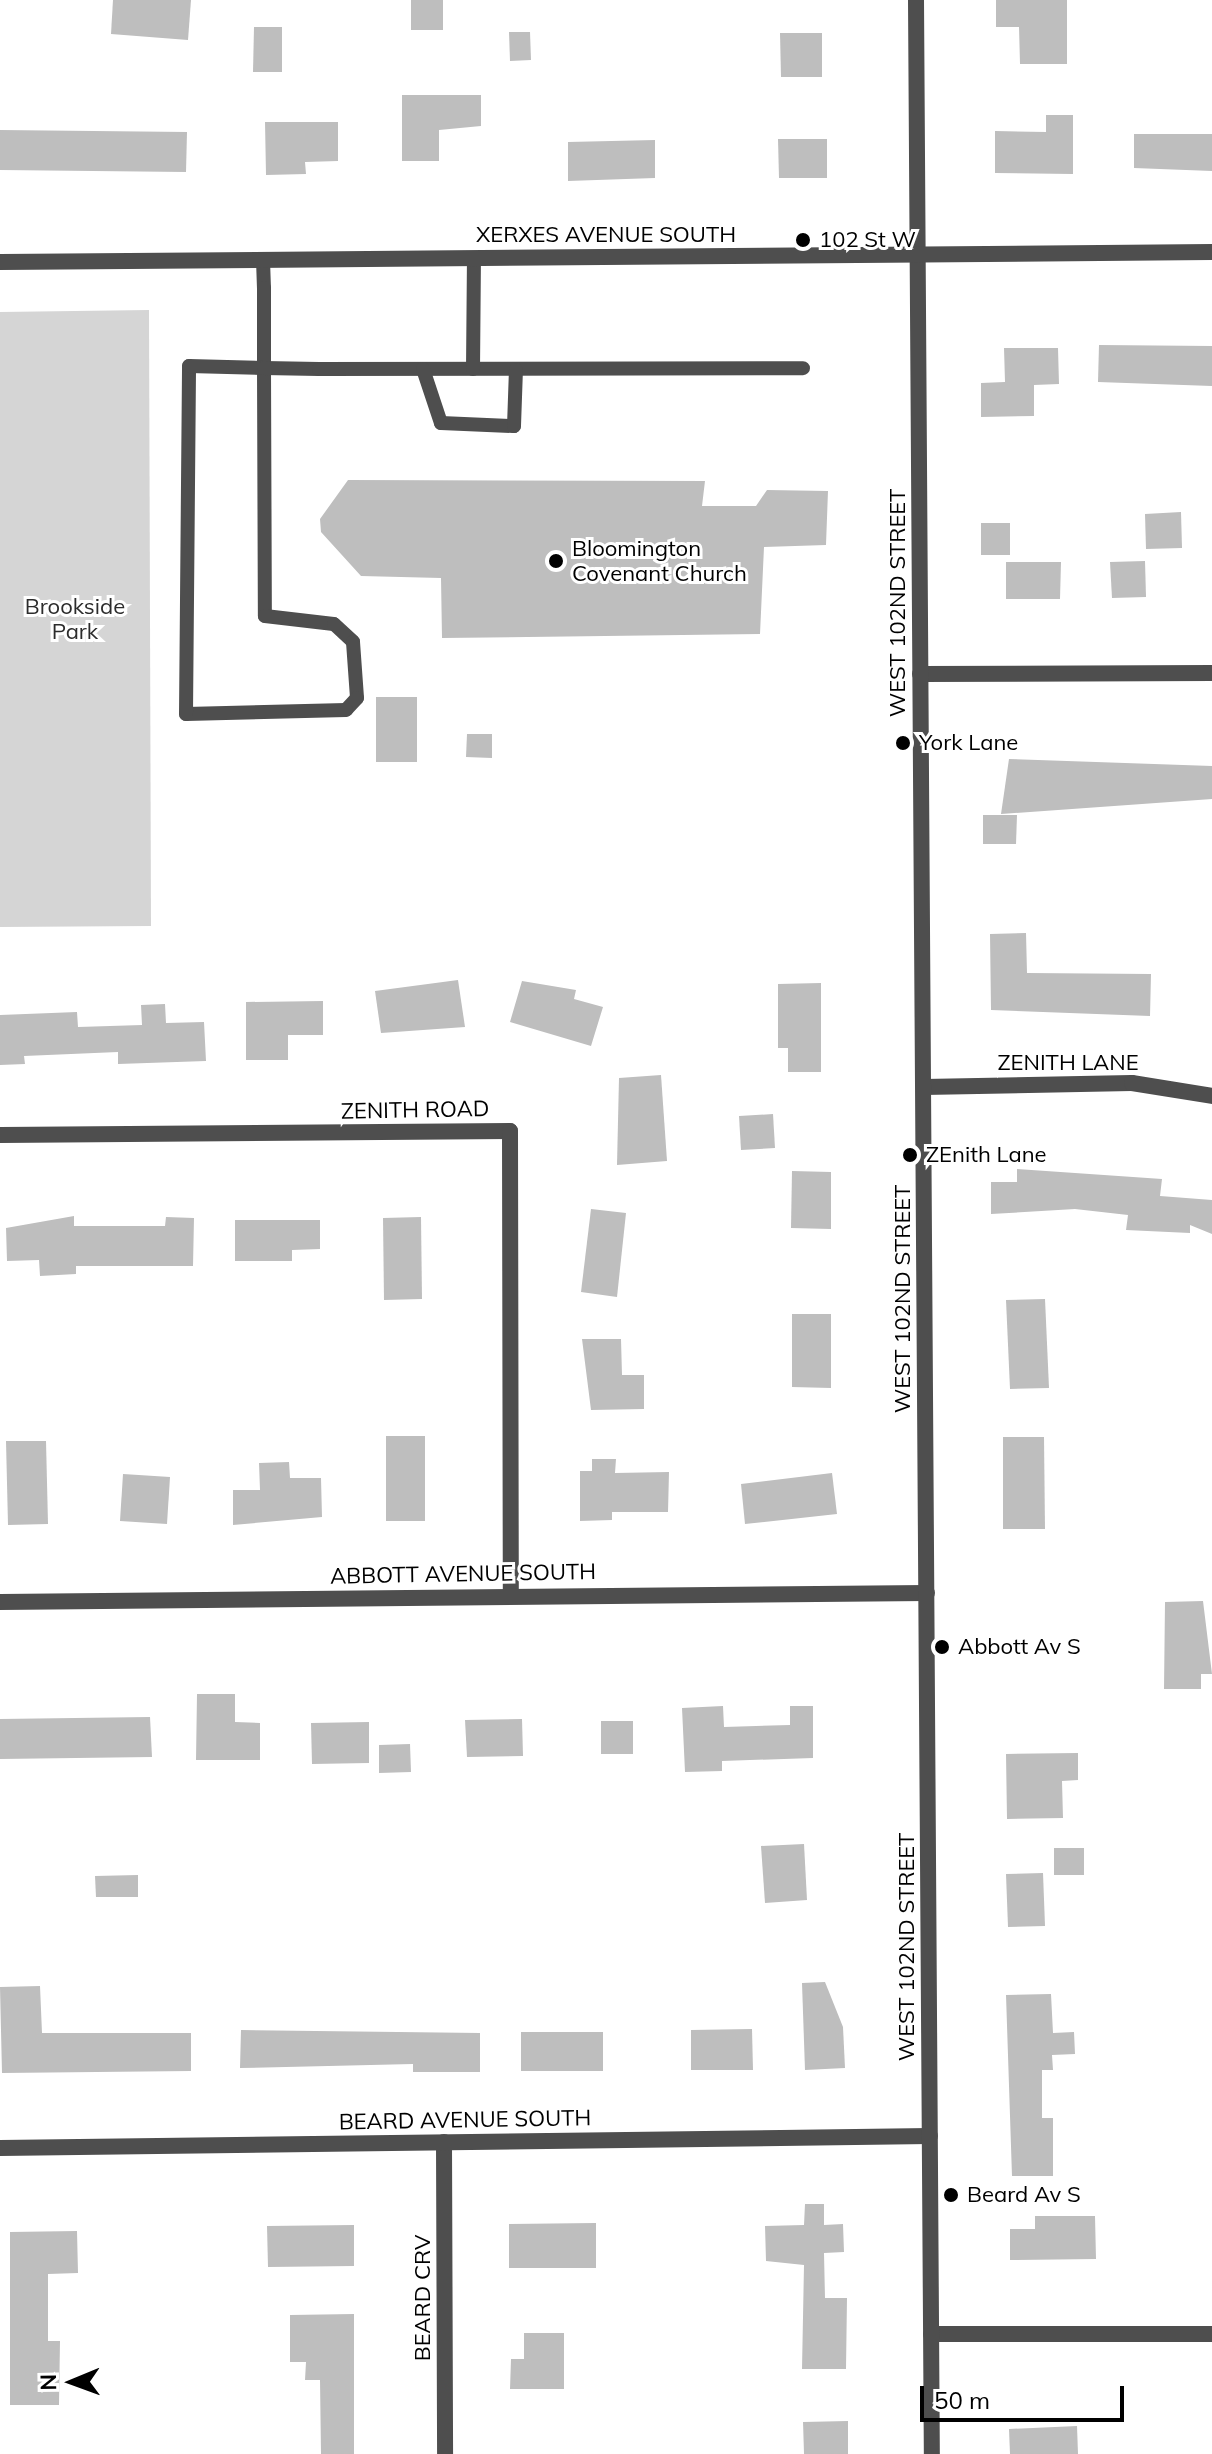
<!DOCTYPE html>
<html>
<head>
<meta charset="utf-8">
<style>
	body { margin:0 }
	#map { position:relative; width:1212px; height:2454px; overflow:hidden; background:#fff; font-family:Mulish,sans-serif }
	div>[style] { position:absolute }
	[style*='--x'] { left:calc(var(--x)*1px); top:calc(var(--y)*1px); width:calc(var(--w)*1px); rotate:calc(var(--a)*1deg) }
	.green>* { inset:0; background:#d5d5d5 }
	.building>* { inset:0; background:#bebebe }
	.service>* { height:14px; margin:-7px; padding:0 7px; transform-origin:7px; border-radius:7px; background:#4e4e4e }
	.minor>* { height:16px; margin:-8px; padding:0 8px; transform-origin:8px; border-radius:8px; background:#4e4e4e }
	.tertiary>* { height:16px; margin:-8px; padding:0 8px; transform-origin:8px; border-radius:8px; background:#4e4e4e }
	.dots>* { width:22px; height:22px; translate:-50% -50%; box-sizing:border-box; border:4px solid #fff; border-radius:50% }
	span { translate:-50% -50%; white-space:nowrap; text-align:center; line-height:1.15; -webkit-text-stroke:6px #fff; paint-order:stroke }
	.street-label { font-size:22px; color:#000 }
	.poi-label { font-size:22px; color:#000 }
	.left { translate:0 -50%; text-align:left }
	.park-label { font-size:22px; color:#2c2c2c }
	.north { position:absolute; left:32px; top:2342px; width:80px; height:80px; -webkit-text-stroke:6px #fff; paint-order:stroke; rotate:269deg; font-size:22px; font-weight:700; line-height:32px; text-align:center; color:#000 }
	.north::after { content:''; display:block; margin:auto; width:28px; height:36px; background:#000; clip-path:polygon(50% 0,100% 100%,50% 72%,0 100%) }
	.scale { position:absolute; left:920px; top:2386px; width:204px; height:36px; box-sizing:border-box; border:4px solid #000; border-top:0; padding-left:10px; font-size:24px; line-height:28px; white-space:nowrap; color:#000; -webkit-text-stroke:6px #fff; paint-order:stroke }
</style>
</head>
<body>
<div id="map">
	<div class="green">
		<i style="clip-path:polygon(149px 310px,151px 926px,0 927px,0 312px)"></i>
	</div>
	<div class="building">
		<i style="clip-path:polygon(113px 0,191px 0,188px 40px,111px 34px)"></i>
		<i style="clip-path:polygon(411px 0,443px 0,443px 30px,411px 30px)"></i>
		<i style="clip-path:polygon(996px 0,1067px 0,1067px 64px,1020px 64px,1019px 27px,996px 27px)"></i>
		<i style="clip-path:polygon(254px 27px,282px 27px,282px 72px,253px 72px)"></i>
		<i style="clip-path:polygon(509px 32px,530px 32px,531px 60px,510px 61px)"></i>
		<i style="clip-path:polygon(780px 33px,822px 33px,822px 77px,781px 77px)"></i>
		<i style="clip-path:polygon(402px 95px,481px 95px,481px 126px,439px 130px,439px 161px,402px 161px)"></i>
		<i style="clip-path:polygon(1046px 115px,1073px 115px,1073px 174px,995px 173px,995px 131px,1046px 132px)"></i>
		<i style="clip-path:polygon(265px 122px,338px 122px,338px 161px,305px 162px,306px 174px,266px 175px)"></i>
		<i style="clip-path:polygon(0 130px,187px 132px,186px 172px,0 170px)"></i>
		<i style="clip-path:polygon(1134px 134px,1212px 134px,1212px 171px,1134px 168px)"></i>
		<i style="clip-path:polygon(778px 139px,827px 139px,827px 178px,779px 178px)"></i>
		<i style="clip-path:polygon(655px 140px,655px 178px,568px 181px,568px 142px)"></i>
		<i style="clip-path:polygon(1099px 345px,1212px 346px,1212px 386px,1098px 382px)"></i>
		<i style="clip-path:polygon(1004px 348px,1058px 348px,1059px 384px,1034px 385px,1034px 416px,981px 417px,981px 383px,1005px 382px)"></i>
		<i style="clip-path:polygon(348px 480px,705px 481px,702px 506px,756px 506px,767px 490px,828px 491px,826px 545px,764px 547px,760px 634px,442px 638px,441px 578px,361px 576px,321px 532px,320px 519px)"></i>
		<i style="clip-path:polygon(1181px 512px,1182px 548px,1146px 549px,1145px 514px)"></i>
		<i style="clip-path:polygon(981px 523px,1010px 523px,1010px 555px,981px 555px)"></i>
		<i style="clip-path:polygon(1145px 561px,1146px 597px,1112px 598px,1110px 562px)"></i>
		<i style="clip-path:polygon(1006px 562px,1061px 562px,1060px 599px,1006px 599px)"></i>
		<i style="clip-path:polygon(376px 697px,417px 697px,417px 762px,376px 762px)"></i>
		<i style="clip-path:polygon(467px 734px,492px 734px,492px 758px,466px 757px)"></i>
		<i style="clip-path:polygon(1009px 759px,1212px 766px,1212px 799px,1001px 814px)"></i>
		<i style="clip-path:polygon(983px 815px,1017px 815px,1016px 844px,983px 844px)"></i>
		<i style="clip-path:polygon(1026px 933px,1027px 973px,1151px 974px,1150px 1016px,991px 1010px,990px 934px)"></i>
		<i style="clip-path:polygon(458px 980px,465px 1027px,381px 1033px,375px 991px)"></i>
		<i style="clip-path:polygon(522px 981px,576px 990px,574px 999px,603px 1007px,591px 1046px,510px 1022px)"></i>
		<i style="clip-path:polygon(821px 983px,821px 1072px,788px 1072px,788px 1048px,778px 1048px,778px 984px)"></i>
		<i style="clip-path:polygon(323px 1001px,323px 1035px,288px 1035px,288px 1060px,246px 1060px,246px 1002px)"></i>
		<i style="clip-path:polygon(165px 1004px,166px 1023px,204px 1022px,206px 1061px,118px 1064px,118px 1052px,24px 1056px,25px 1064px,0 1065px,0 1015px,77px 1012px,78px 1027px,142px 1025px,141px 1005px)"></i>
		<i style="clip-path:polygon(661px 1075px,667px 1161px,617px 1165px,619px 1078px)"></i>
		<i style="clip-path:polygon(773px 1114px,775px 1148px,741px 1150px,739px 1116px)"></i>
		<i style="clip-path:polygon(1017px 1169px,1162px 1179px,1160px 1196px,1212px 1200px,1212px 1234px,1190px 1225px,1190px 1233px,1126px 1230px,1128px 1215px,1075px 1209px,991px 1214px,991px 1182px,1017px 1182px)"></i>
		<i style="clip-path:polygon(792px 1171px,831px 1172px,831px 1229px,791px 1228px)"></i>
		<i style="clip-path:polygon(591px 1209px,626px 1213px,617px 1297px,581px 1292px)"></i>
		<i style="clip-path:polygon(74px 1216px,74px 1226px,165px 1226px,166px 1217px,194px 1218px,193px 1266px,76px 1266px,76px 1274px,40px 1276px,39px 1260px,7px 1261px,6px 1228px)"></i>
		<i style="clip-path:polygon(421px 1217px,422px 1299px,384px 1300px,383px 1218px)"></i>
		<i style="clip-path:polygon(235px 1220px,320px 1220px,320px 1249px,292px 1250px,292px 1261px,235px 1261px)"></i>
		<i style="clip-path:polygon(1045px 1299px,1049px 1388px,1010px 1389px,1006px 1300px)"></i>
		<i style="clip-path:polygon(792px 1314px,831px 1314px,831px 1388px,792px 1387px)"></i>
		<i style="clip-path:polygon(582px 1339px,621px 1339px,622px 1375px,644px 1375px,644px 1409px,591px 1410px)"></i>
		<i style="clip-path:polygon(386px 1436px,425px 1436px,425px 1521px,386px 1521px)"></i>
		<i style="clip-path:polygon(1003px 1437px,1044px 1437px,1045px 1529px,1003px 1529px)"></i>
		<i style="clip-path:polygon(6px 1441px,46px 1441px,48px 1524px,8px 1525px)"></i>
		<i style="clip-path:polygon(592px 1459px,616px 1459px,615px 1473px,669px 1472px,668px 1512px,612px 1512px,612px 1520px,580px 1521px,580px 1471px,592px 1471px)"></i>
		<i style="clip-path:polygon(289px 1462px,290px 1478px,321px 1478px,322px 1517px,233px 1525px,233px 1490px,260px 1490px,259px 1463px)"></i>
		<i style="clip-path:polygon(832px 1473px,837px 1514px,745px 1524px,741px 1484px)"></i>
		<i style="clip-path:polygon(123px 1474px,170px 1477px,167px 1524px,120px 1521px)"></i>
		<i style="clip-path:polygon(1203px 1601px,1212px 1674px,1201px 1674px,1201px 1689px,1164px 1689px,1165px 1602px)"></i>
		<i style="clip-path:polygon(197px 1694px,235px 1694px,235px 1722px,260px 1723px,260px 1760px,196px 1760px)"></i>
		<i style="clip-path:polygon(723px 1706px,724px 1727px,790px 1725px,790px 1706px,813px 1706px,813px 1758px,722px 1761px,722px 1771px,685px 1772px,682px 1708px)"></i>
		<i style="clip-path:polygon(150px 1717px,152px 1757px,0 1759px,0 1719px)"></i>
		<i style="clip-path:polygon(522px 1719px,523px 1756px,467px 1757px,465px 1720px)"></i>
		<i style="clip-path:polygon(601px 1721px,633px 1721px,633px 1754px,601px 1754px)"></i>
		<i style="clip-path:polygon(369px 1722px,369px 1763px,312px 1764px,311px 1723px)"></i>
		<i style="clip-path:polygon(410px 1744px,411px 1772px,379px 1773px,379px 1745px)"></i>
		<i style="clip-path:polygon(1078px 1753px,1078px 1780px,1062px 1781px,1063px 1818px,1007px 1819px,1006px 1754px)"></i>
		<i style="clip-path:polygon(804px 1844px,807px 1900px,765px 1903px,761px 1846px)"></i>
		<i style="clip-path:polygon(1054px 1848px,1084px 1848px,1084px 1875px,1054px 1875px)"></i>
		<i style="clip-path:polygon(1043px 1873px,1045px 1926px,1008px 1927px,1006px 1874px)"></i>
		<i style="clip-path:polygon(138px 1875px,138px 1897px,96px 1897px,95px 1876px)"></i>
		<i style="clip-path:polygon(825px 1982px,843px 2027px,845px 2068px,805px 2070px,802px 1983px)"></i>
		<i style="clip-path:polygon(40px 1986px,42px 2033px,191px 2033px,191px 2071px,2px 2073px,0 1987px)"></i>
		<i style="clip-path:polygon(1051px 1994px,1053px 2033px,1074px 2032px,1075px 2054px,1052px 2055px,1053px 2070px,1042px 2070px,1042px 2118px,1053px 2118px,1053px 2176px,1012px 2176px,1006px 1995px)"></i>
		<i style="clip-path:polygon(752px 2029px,753px 2070px,691px 2070px,691px 2030px)"></i>
		<i style="clip-path:polygon(241px 2030px,480px 2033px,480px 2072px,413px 2072px,413px 2064px,240px 2068px)"></i>
		<i style="clip-path:polygon(521px 2032px,603px 2032px,603px 2071px,521px 2071px)"></i>
		<i style="clip-path:polygon(805px 2204px,824px 2204px,824px 2225px,843px 2224px,844px 2252px,824px 2253px,825px 2298px,847px 2298px,846px 2369px,802px 2369px,804px 2265px,766px 2261px,765px 2226px,804px 2225px)"></i>
		<i style="clip-path:polygon(1035px 2216px,1095px 2216px,1096px 2259px,1010px 2260px,1010px 2229px,1035px 2229px)"></i>
		<i style="clip-path:polygon(596px 2223px,596px 2268px,509px 2268px,509px 2224px)"></i>
		<i style="clip-path:polygon(354px 2225px,354px 2266px,268px 2267px,267px 2226px)"></i>
		<i style="clip-path:polygon(77px 2231px,78px 2273px,48px 2274px,48px 2341px,60px 2341px,59px 2405px,10px 2405px,10px 2232px)"></i>
		<i style="clip-path:polygon(354px 2314px,354px 2454px,321px 2454px,320px 2380px,305px 2380px,306px 2362px,290px 2362px,290px 2315px)"></i>
		<i style="clip-path:polygon(524px 2333px,564px 2333px,564px 2389px,510px 2389px,511px 2359px,524px 2359px)"></i>
		<i style="clip-path:polygon(848px 2421px,848px 2454px,804px 2454px,803px 2422px)"></i>
		<i style="clip-path:polygon(1077px 2426px,1078px 2454px,1010px 2454px,1009px 2429px)"></i>
	</div>
	<div class="service">
		<i style="--x:263;--y:260;--w:28;--a:88"></i>
		<i style="--x:264;--y:288;--w:80;--a:90"></i>
		<i style="--x:264;--y:368;--w:248;--a:89.8"></i>
		<i style="--x:265;--y:616;--w:69;--a:6.6"></i>
		<i style="--x:334;--y:624;--w:26;--a:43"></i>
		<i style="--x:353;--y:642;--w:56;--a:85.9"></i>
		<i style="--x:357;--y:698;--w:16;--a:133"></i>
		<i style="--x:346;--y:710;--w:160;--a:178.6"></i>
		<i style="--x:186;--y:714;--w:348;--a:-89.5"></i>
		<i style="--x:189;--y:366;--w:75;--a:1.5"></i>
		<i style="--x:264;--y:368;--w:55;--a:1"></i>
		<i style="--x:319;--y:369;--w:484;--a:-0.1"></i>
		<i style="--x:423;--y:369;--w:57;--a:71.6"></i>
		<i style="--x:441;--y:423;--w:73;--a:2.4"></i>
		<i style="--x:514;--y:426;--w:56;--a:-88"></i>
		<i style="--x:473;--y:369;--w:111;--a:-89.5"></i>
	</div>
	<div class="minor">
		<i style="--x:920;--y:674;--w:292;--a:-0.2"></i>
		<i style="--x:924;--y:1087;--w:208;--a:-1.1"></i>
		<i style="--x:1132;--y:1083;--w:81;--a:9.2"></i>
		<i style="--x:0;--y:1135;--w:510;--a:-0.45"></i>
		<i style="--x:510;--y:1131;--w:464;--a:89.9"></i>
		<i style="--x:0;--y:1602;--w:927;--a:-0.56"></i>
		<i style="--x:444;--y:2142;--w:312;--a:89.8"></i>
		<i style="--x:0;--y:2148;--w:930;--a:-0.74"></i>
		<i style="--x:931;--y:2334;--w:281;--a:0"></i>
	</div>
	<div class="tertiary">
		<i style="--x:916;--y:0;--w:2454;--a:89.63"></i>
		<i style="--x:0;--y:262;--w:1212;--a:-0.47"></i>
	</div>
	<div class="dots">
		<i style="left:803px;top:240px;background:#000"></i>
		<i style="left:556px;top:561px;background:#000"></i>
		<i style="left:903px;top:743px;background:#000"></i>
		<i style="left:910px;top:1155px;background:#000"></i>
		<i style="left:942px;top:1647px;background:#000"></i>
		<i style="left:951px;top:2195px;background:#000"></i>
	</div>
	<div class="street-label">
		<span style="left:606px;top:235px">XERXES AVENUE SOUTH</span>
		<span style="left:898px;top:603px;rotate:-90deg">WEST 102ND STREET</span>
		<span style="left:1068px;top:1063px">ZENITH LANE</span>
		<span style="left:415px;top:1110px;rotate:-1deg">ZENITH ROAD</span>
		<span style="left:903px;top:1299px;rotate:-90deg">WEST 102ND STREET</span>
		<span style="left:463px;top:1574px;rotate:-1deg">ABBOTT AVENUE SOUTH</span>
		<span style="left:907px;top:1947px;rotate:-90deg">WEST 102ND STREET</span>
		<span style="left:465px;top:2120px;rotate:-1deg">BEARD AVENUE SOUTH</span>
		<span style="left:423px;top:2298px;rotate:-90deg">BEARD CRV</span>
	</div>
	<div class="poi-label">
		<span class="left" style="left:819px;top:240px">102 St W</span>
		<span class="left" style="left:572px;top:561px">Bloomington<br>Covenant Church</span>
		<span class="left" style="left:919px;top:743px">York Lane</span>
		<span class="left" style="left:926px;top:1155px">ZEnith Lane</span>
		<span class="left" style="left:958px;top:1647px">Abbott Av S</span>
		<span class="left" style="left:967px;top:2195px">Beard Av S</span>
	</div>
	<div class="park-label">
		<span style="left:75px;top:619px">Brookside<br>Park</span>
	</div>
	<div class="north">N</div>
	<div class="scale">50 m</div>
</div>
</body>
</html>
